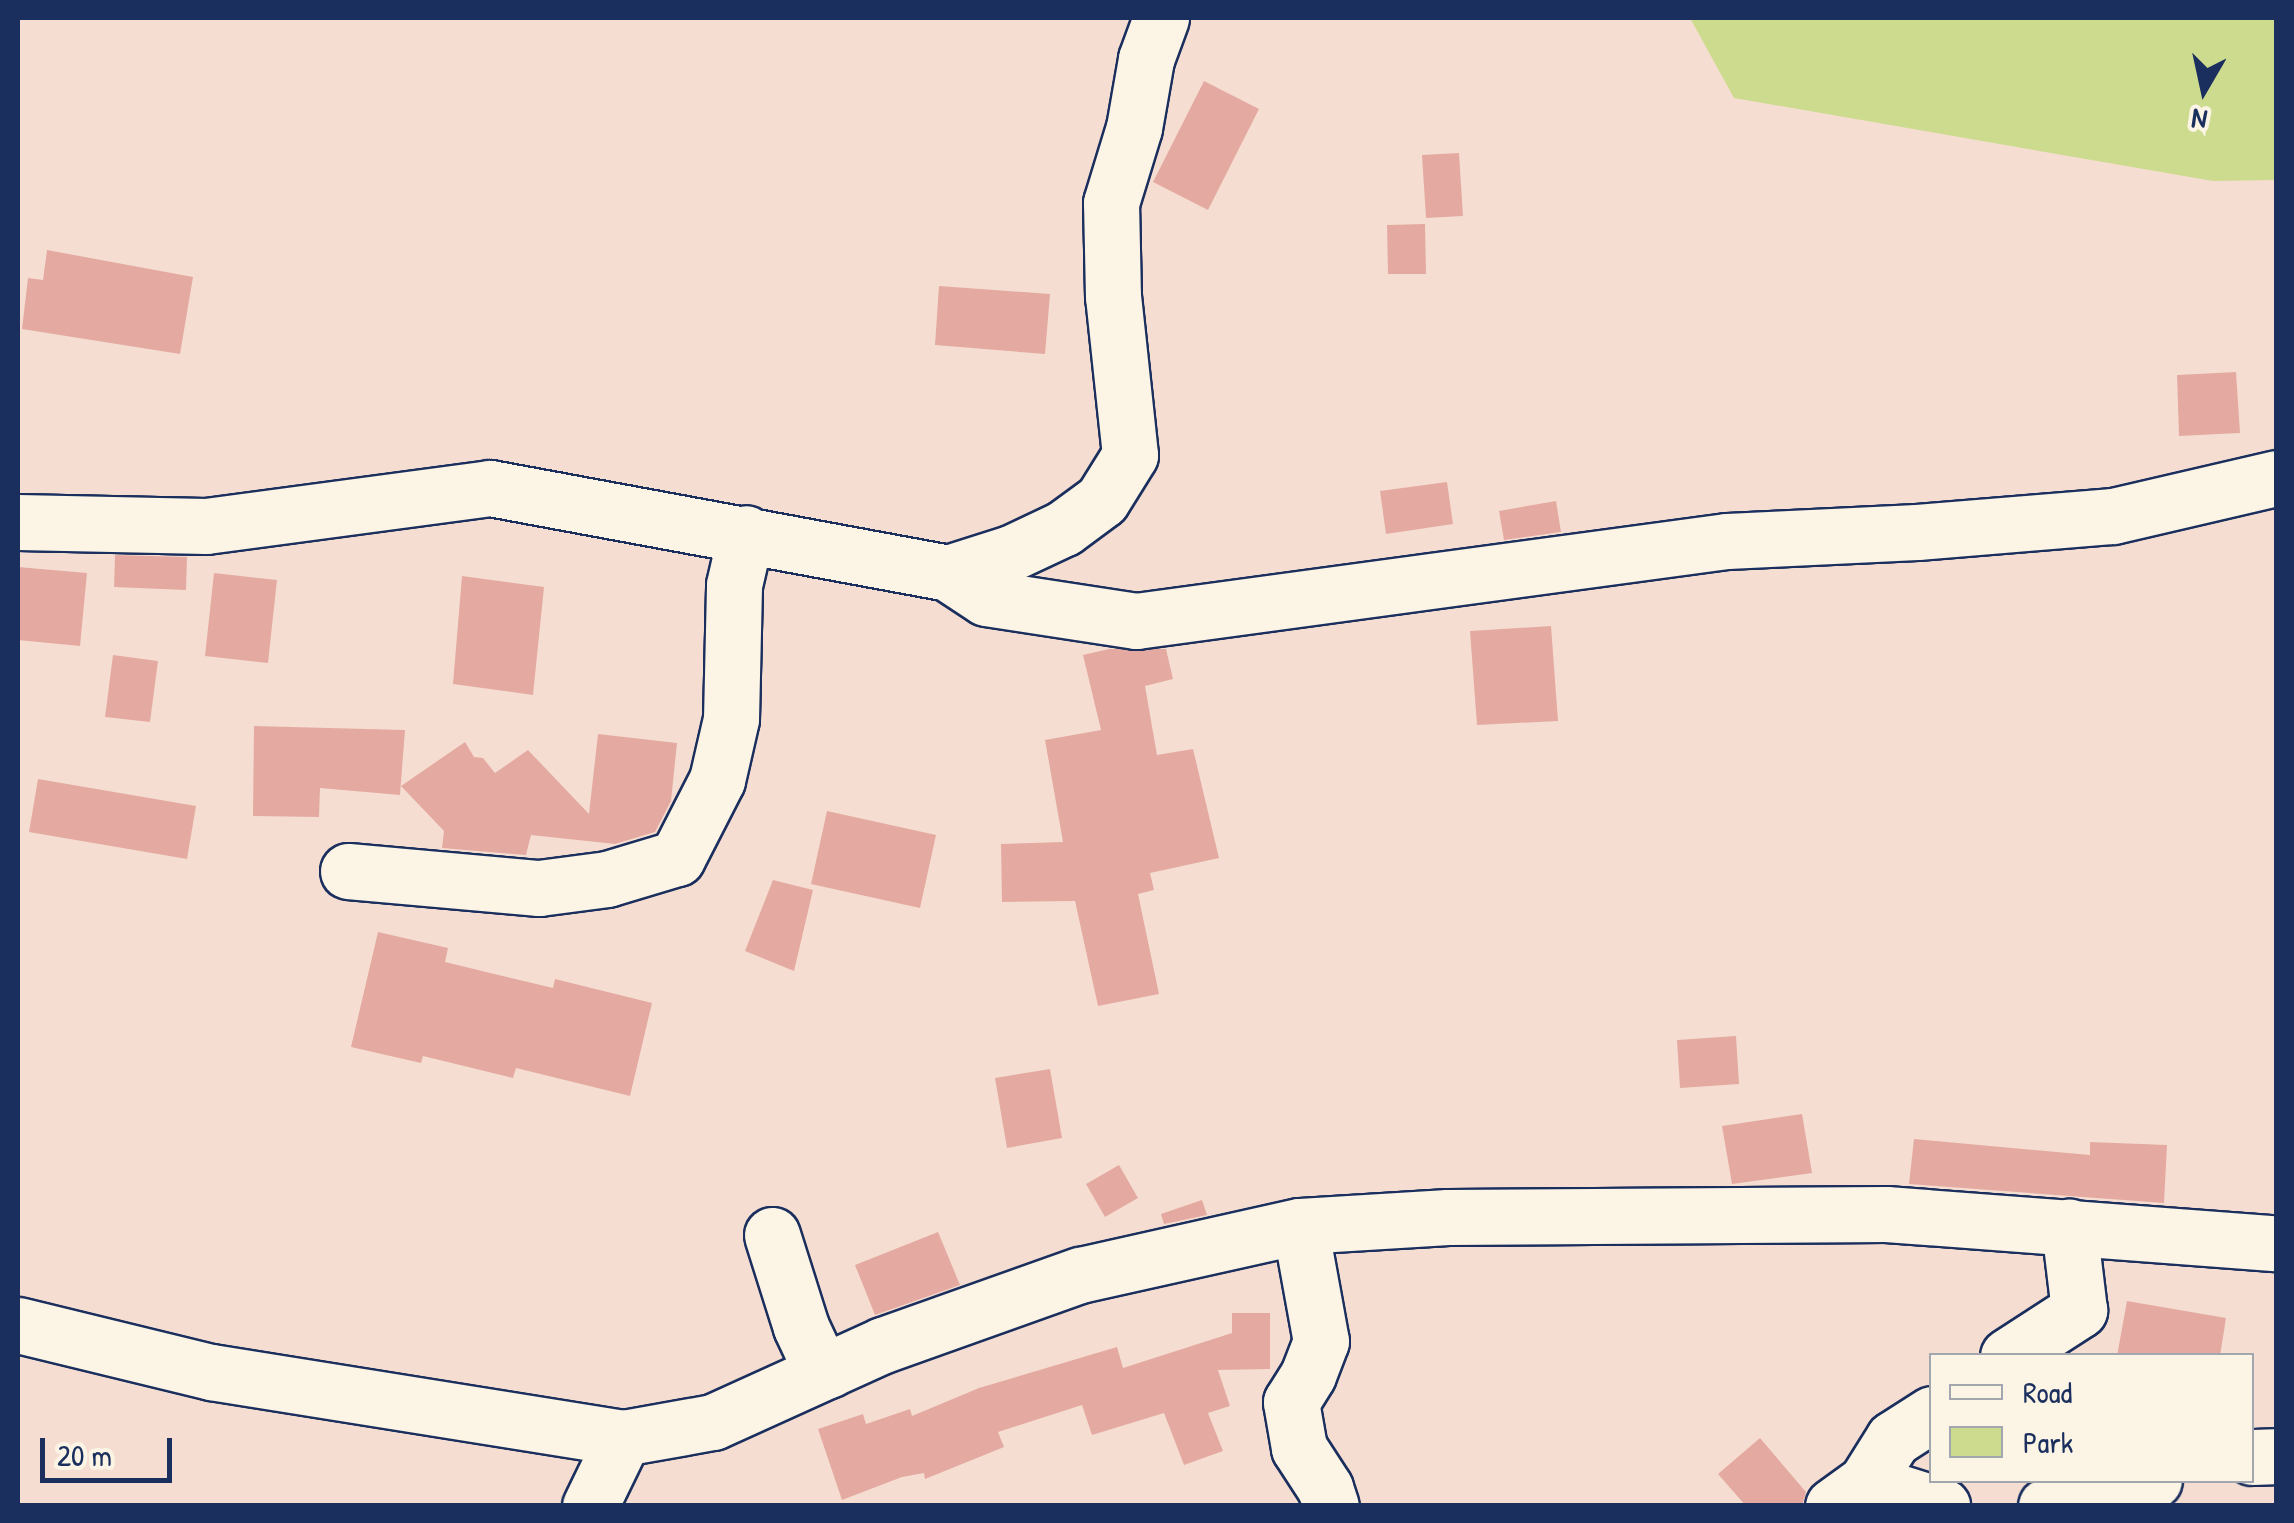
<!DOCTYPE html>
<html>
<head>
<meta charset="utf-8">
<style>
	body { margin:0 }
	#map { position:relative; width:2294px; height:1523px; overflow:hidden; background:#f5ded1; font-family:"Patrick Hand",sans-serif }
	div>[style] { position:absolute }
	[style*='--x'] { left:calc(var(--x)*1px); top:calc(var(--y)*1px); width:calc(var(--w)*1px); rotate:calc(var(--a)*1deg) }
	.green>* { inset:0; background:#cddb8e }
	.building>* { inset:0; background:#e4aaa1 }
	.roads { filter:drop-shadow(2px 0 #1b2f5e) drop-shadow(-2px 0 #1b2f5e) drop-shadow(0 2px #1b2f5e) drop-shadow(0 -2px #1b2f5e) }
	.minor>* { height:55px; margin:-27.5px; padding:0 27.5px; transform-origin:27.5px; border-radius:27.5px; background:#fcf5e5 }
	span { translate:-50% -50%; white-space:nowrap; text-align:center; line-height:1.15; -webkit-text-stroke:8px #fcf5e5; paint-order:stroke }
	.frame { position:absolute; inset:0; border:20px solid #1b2f5e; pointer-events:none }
	.legend { position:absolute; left:1929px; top:1353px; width:325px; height:130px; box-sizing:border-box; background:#fcf5e5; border:2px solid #a2a6af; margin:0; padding:12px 18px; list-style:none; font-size:30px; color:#1b2f5e }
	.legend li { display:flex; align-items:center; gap:20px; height:50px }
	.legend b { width:50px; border:2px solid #a2a6af }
	.north { position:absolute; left:2154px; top:40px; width:100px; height:100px; -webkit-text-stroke:8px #fcf5e5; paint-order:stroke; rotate:189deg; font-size:28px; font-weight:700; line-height:40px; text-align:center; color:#1b2f5e }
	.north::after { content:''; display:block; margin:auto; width:35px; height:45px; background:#1b2f5e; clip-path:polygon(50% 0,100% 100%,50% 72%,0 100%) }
	.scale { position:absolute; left:40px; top:1438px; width:132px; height:45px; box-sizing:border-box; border:5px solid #1b2f5e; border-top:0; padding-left:12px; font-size:30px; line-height:35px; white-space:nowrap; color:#1b2f5e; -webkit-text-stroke:8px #fcf5e5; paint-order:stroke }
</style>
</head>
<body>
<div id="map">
	<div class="green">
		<i style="clip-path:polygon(1690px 18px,2276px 18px,2276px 180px,2213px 181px,1734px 98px)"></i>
	</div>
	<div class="building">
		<i style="clip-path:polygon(1204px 81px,1259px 109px,1208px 210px,1153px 182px)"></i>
		<i style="clip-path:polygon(1459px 153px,1463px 216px,1426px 218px,1422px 155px)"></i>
		<i style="clip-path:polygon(1425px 224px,1426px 274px,1388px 274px,1387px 225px)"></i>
		<i style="clip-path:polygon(47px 250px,193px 277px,180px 354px,22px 329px,28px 278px,43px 280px)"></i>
		<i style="clip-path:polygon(939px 286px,1050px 294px,1045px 354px,935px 345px)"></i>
		<i style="clip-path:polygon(2236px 372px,2240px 433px,2179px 436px,2177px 375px)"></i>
		<i style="clip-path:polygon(1447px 482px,1453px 524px,1386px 534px,1380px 491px)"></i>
		<i style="clip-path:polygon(1556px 501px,1561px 532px,1504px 540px,1499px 511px)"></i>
		<i style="clip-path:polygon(115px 555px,187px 557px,186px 590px,114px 587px)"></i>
		<i style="clip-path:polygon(18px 567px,87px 573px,80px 646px,18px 640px)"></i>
		<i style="clip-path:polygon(214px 573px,277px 580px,268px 663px,205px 656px)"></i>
		<i style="clip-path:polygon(462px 576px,544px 587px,533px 695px,453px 684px)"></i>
		<i style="clip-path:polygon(1551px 626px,1558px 721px,1477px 725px,1470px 631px)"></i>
		<i style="clip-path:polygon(1109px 649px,1166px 649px,1173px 679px,1145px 686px,1157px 755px,1193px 749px,1219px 858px,1150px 873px,1154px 890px,1138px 894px,1159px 994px,1098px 1006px,1075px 901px,1002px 902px,1001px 844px,1063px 842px,1045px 740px,1101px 730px,1083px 655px)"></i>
		<i style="clip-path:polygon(113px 655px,158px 661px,150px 722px,105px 717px)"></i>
		<i style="clip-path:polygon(254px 726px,405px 730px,400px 795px,320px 788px,319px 817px,253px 816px)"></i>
		<i style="clip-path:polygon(598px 734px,677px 743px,671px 801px,655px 832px,615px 844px,531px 835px,526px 855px,442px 848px,444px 831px,401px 786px,465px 742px,474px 757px,483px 758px,495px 773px,528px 750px,589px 814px)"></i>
		<i style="clip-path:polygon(38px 779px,196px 806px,187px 859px,29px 832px)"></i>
		<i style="clip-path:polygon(827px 811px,936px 835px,920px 908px,811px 884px)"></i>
		<i style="clip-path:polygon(773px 880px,813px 890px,794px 971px,745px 951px)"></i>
		<i style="clip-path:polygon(378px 932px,448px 948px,445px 962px,553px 988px,555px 979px,652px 1003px,630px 1096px,516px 1068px,513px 1078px,423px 1056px,421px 1063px,351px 1047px)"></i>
		<i style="clip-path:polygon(1736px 1036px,1739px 1084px,1680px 1088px,1677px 1040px)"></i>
		<i style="clip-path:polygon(1050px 1069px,1062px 1138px,1007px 1148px,995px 1078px)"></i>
		<i style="clip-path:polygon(1802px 1114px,1812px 1173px,1732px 1184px,1722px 1126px)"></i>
		<i style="clip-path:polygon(1914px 1139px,2090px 1155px,2090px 1142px,2167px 1145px,2164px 1203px,1909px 1184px)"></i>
		<i style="clip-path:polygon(1119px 1165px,1138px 1198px,1105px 1217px,1086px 1184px)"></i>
		<i style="clip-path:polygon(1202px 1200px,1207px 1215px,1164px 1224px,1161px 1214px)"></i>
		<i style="clip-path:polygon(938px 1232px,960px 1285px,875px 1315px,855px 1265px)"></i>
		<i style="clip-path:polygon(2127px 1301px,2226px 1318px,2220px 1356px,2117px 1356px)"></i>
		<i style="clip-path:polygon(1232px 1313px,1270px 1313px,1270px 1369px,1218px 1370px,1230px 1406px,1208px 1413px,1223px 1451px,1184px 1465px,1164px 1413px,1092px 1435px,1082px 1405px,998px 1432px,1004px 1447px,925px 1479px,924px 1473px,902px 1477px,842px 1500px,818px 1429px,863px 1414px,866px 1424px,910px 1409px,912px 1416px,979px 1388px,1117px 1347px,1123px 1368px,1232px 1333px)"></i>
		<i style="clip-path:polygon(1760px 1438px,1806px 1492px,1802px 1506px,1746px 1506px,1718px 1474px)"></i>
	</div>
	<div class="roads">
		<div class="minor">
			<i style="--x:18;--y:522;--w:188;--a:1.2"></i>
			<i style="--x:206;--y:526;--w:287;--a:-7.6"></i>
			<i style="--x:490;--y:488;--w:466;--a:10.5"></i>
			<i style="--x:948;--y:573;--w:45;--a:33.3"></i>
			<i style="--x:986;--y:598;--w:152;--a:8.7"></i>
			<i style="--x:1136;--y:621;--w:596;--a:-7.71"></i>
			<i style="--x:1727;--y:541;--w:190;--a:-2.7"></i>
			<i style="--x:1917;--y:532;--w:197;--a:-4.7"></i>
			<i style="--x:2113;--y:516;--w:167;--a:-13.1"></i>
			<i style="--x:948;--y:573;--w:66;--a:-17.6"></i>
			<i style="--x:1011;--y:553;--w:59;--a:-25.3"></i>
			<i style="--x:1064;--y:528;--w:47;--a:-36.4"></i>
			<i style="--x:1102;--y:500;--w:53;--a:-58.1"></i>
			<i style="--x:1130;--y:455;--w:159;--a:-96.1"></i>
			<i style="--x:1113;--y:297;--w:94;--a:-91.2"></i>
			<i style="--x:1111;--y:203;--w:78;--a:-73"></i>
			<i style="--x:1134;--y:128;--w:70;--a:-80.1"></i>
			<i style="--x:1146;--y:59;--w:44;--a:-69.9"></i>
			<i style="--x:348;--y:871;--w:192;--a:5.1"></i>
			<i style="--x:539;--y:888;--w:69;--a:-7.5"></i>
			<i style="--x:607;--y:879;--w:73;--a:-16.7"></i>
			<i style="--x:677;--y:858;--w:88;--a:-62.9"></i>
			<i style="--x:717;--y:780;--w:63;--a:-77.1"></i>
			<i style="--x:731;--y:719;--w:134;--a:-88.7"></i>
			<i style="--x:734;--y:585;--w:53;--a:-77"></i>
			<i style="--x:1300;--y:1226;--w:117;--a:79.7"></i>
			<i style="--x:1321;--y:1341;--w:36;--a:111"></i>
			<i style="--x:1308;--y:1375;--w:32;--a:122"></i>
			<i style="--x:1291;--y:1402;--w:47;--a:80.1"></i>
			<i style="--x:1299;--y:1448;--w:48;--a:57"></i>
			<i style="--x:1325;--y:1488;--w:19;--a:72"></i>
			<i style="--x:772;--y:1235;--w:96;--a:72.5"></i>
			<i style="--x:801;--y:1327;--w:40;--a:65"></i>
			<i style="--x:818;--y:1363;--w:13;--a:32"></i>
			<i style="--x:18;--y:1325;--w:199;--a:13.7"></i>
			<i style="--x:211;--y:1372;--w:417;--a:9.1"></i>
			<i style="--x:623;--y:1438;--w:91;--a:-10.1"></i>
			<i style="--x:713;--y:1422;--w:187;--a:-24.4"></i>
			<i style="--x:883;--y:1345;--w:209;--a:-19.6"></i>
			<i style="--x:1080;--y:1275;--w:225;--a:-12.6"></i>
			<i style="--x:1300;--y:1226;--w:148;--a:-3.5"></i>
			<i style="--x:1448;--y:1217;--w:438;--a:-0.4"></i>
			<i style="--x:1886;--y:1214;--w:391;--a:4.3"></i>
			<i style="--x:2008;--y:1356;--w:85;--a:-32.9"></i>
			<i style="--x:2079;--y:1310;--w:84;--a:-96.9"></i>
			<i style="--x:2252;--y:1457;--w:24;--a:-2"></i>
			<i style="--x:1866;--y:1482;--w:51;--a:-57.9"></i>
			<i style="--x:1893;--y:1439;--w:46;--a:-32.7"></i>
			<i style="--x:590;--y:1506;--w:76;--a:-64.1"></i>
			<i style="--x:1833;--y:1506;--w:41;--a:-36"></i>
			<i style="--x:1866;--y:1482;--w:80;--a:17.5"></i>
			<i style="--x:2046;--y:1506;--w:111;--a:-13.5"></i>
		</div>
	</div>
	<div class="frame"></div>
	<ul class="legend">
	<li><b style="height:12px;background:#fcf5e5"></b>Road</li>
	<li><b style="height:28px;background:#cddb8e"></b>Park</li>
	</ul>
	<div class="north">N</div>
	<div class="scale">20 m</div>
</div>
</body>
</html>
